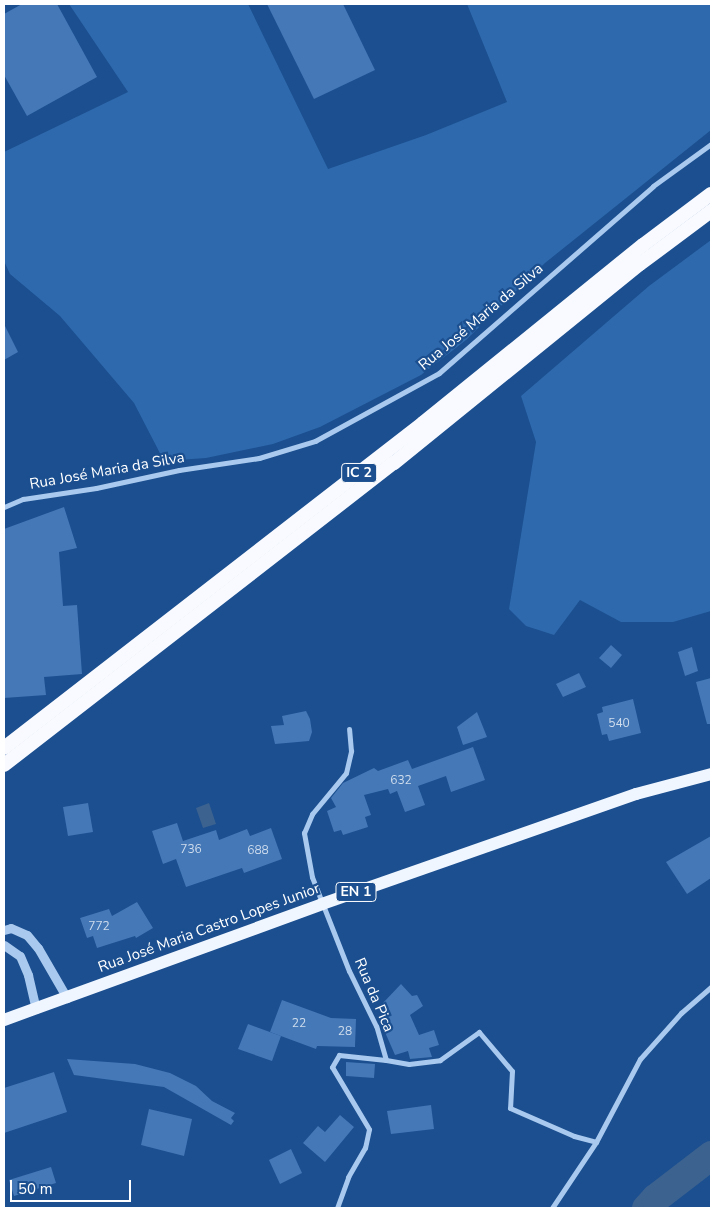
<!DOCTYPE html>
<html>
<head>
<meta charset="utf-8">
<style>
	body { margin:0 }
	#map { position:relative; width:715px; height:1212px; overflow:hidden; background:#1b4f8f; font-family:"Nunito Sans",sans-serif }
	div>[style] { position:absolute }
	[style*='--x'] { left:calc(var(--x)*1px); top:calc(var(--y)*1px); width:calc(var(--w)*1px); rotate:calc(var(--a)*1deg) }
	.green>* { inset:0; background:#2e69ad }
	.water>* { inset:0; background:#3c6290 }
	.river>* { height:29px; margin:-14.5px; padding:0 14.5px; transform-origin:14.5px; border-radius:14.5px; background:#3c6290 }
	.building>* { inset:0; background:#4478b7 }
	.minor>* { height:5px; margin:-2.5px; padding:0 2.5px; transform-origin:2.5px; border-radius:2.5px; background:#a9c9ee }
	.tertiary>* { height:9px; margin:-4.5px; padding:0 4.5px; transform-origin:4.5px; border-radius:4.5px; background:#a9c9ee }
	.primary>* { height:12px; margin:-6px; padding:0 6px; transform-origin:6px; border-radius:6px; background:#f0f6ff }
	.trunk>* { height:14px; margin:-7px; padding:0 7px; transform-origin:7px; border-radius:7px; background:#f8faff }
	span { translate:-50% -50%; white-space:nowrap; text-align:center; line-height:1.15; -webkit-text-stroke:4.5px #1b4f8f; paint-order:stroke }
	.number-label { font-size:12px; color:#d0dded }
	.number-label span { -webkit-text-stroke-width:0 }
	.shield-label span { padding:1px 4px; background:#1b4f8f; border:1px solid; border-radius:4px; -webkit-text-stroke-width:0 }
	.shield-label { font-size:14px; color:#fff; font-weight:700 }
	.street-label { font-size:15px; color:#fff }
	.frame { position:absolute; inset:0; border:5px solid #fff; pointer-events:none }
	.scale { position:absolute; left:10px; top:1180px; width:121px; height:22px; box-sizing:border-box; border:2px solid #fff; border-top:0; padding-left:6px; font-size:15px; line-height:18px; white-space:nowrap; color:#fff; -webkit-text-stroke:4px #1b4f8f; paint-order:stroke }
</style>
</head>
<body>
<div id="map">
	<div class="green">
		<i style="clip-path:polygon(69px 4px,248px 4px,328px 169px,426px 135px,507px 102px,467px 4px,711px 4px,711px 130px,545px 263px,466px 340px,421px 375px,320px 427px,273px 444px,206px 458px,164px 461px,134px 403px,60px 316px,10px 274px,4px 261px,4px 152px,128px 92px)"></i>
		<i style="clip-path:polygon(711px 240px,711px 611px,673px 622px,621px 622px,580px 600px,554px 635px,526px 626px,509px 609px,536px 442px,521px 396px,649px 286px)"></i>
	</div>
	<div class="water">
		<i style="clip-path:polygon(209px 803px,216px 824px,203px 828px,196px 808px)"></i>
	</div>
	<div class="river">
		<i style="--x:646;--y:1208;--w:13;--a:-48"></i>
		<i style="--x:655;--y:1198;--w:71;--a:-37.5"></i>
	</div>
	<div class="building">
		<i style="clip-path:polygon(22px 4px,57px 4px,97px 77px,27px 116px,4px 75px,4px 14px)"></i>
		<i style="clip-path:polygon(267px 4px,343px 4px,375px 70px,314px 99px)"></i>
		<i style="clip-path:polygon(4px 324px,18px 352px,4px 360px)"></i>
		<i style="clip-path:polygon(64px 507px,77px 548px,59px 552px,63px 606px,77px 605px,82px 674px,44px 677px,46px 695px,4px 698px,4px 529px)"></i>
		<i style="clip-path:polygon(611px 645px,622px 655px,611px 668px,599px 658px)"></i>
		<i style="clip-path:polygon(692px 647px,698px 671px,685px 676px,678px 652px)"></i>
		<i style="clip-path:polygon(579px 673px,586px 687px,563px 697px,556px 684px)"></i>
		<i style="clip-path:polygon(711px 678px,711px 724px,707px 724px,696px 682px)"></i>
		<i style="clip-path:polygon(633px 699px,641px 733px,609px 741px,607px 734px,602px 735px,597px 714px,603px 712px,602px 707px)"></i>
		<i style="clip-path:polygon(306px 711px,310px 719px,312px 732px,309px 741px,275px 744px,271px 726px,284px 725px,282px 716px)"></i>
		<i style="clip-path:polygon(477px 712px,487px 737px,463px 745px,457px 727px)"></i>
		<i style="clip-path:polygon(473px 747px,485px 780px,451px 792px,446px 776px,418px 786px,425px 805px,405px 812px,397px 791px,390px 794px,388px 789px,364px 795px,371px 815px,365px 817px,368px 827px,343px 835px,341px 830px,334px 832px,327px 811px,336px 807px,331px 798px,343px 783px,374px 768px,378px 771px,408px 760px,412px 769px)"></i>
		<i style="clip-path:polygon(88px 803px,93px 832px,68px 836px,63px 807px)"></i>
		<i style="clip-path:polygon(177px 823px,183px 841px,216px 830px,219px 840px,247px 829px,250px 836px,271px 828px,282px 859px,244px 873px,242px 868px,186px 887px,176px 859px,163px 864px,152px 831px)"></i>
		<i style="clip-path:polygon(711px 836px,711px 878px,687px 894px,666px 862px)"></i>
		<i style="clip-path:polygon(137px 902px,153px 928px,136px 938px,135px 936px,97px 948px,93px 936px,87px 938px,80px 918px,109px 909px,112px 916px)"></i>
		<i style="clip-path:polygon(401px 984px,412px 996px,417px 995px,423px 1006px,410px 1015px,419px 1035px,434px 1030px,439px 1045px,429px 1048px,432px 1057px,410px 1059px,408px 1051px,395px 1055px,381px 1023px,383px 1003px)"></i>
		<i style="clip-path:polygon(282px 1000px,331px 1018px,356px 1019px,355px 1047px,317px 1046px,316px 1049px,270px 1032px)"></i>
		<i style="clip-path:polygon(248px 1024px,281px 1036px,272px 1061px,238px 1049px)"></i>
		<i style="clip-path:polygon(67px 1059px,135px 1064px,170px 1073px,196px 1086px,212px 1101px,235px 1113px,231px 1118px,234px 1121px,231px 1125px,164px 1087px,74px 1075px)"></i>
		<i style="clip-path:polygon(346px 1062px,375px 1064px,374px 1078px,346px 1076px)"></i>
		<i style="clip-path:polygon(54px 1072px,67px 1112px,4px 1133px,4px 1088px)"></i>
		<i style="clip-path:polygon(431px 1105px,434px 1129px,391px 1134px,387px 1111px)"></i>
		<i style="clip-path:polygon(149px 1109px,192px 1119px,184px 1156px,141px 1145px)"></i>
		<i style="clip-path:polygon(340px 1115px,354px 1127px,325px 1162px,303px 1143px,318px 1126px,325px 1132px)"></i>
		<i style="clip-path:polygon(291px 1149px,302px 1173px,280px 1184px,269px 1160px)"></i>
		<i style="clip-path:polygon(51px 1167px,56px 1183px,14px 1196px,9px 1180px)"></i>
	</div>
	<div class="minor">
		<i style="--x:4;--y:507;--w:21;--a:-23"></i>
		<i style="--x:23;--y:499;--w:74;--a:-8.6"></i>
		<i style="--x:96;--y:488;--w:85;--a:-12.2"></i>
		<i style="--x:179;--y:470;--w:81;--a:-8.5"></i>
		<i style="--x:259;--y:458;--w:59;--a:-16.9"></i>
		<i style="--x:315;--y:441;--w:141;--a:-28.7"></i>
		<i style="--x:439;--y:373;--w:284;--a:-41.1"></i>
		<i style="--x:653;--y:186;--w:72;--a:-35.9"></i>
		<i style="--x:386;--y:1060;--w:23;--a:10"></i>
		<i style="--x:409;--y:1064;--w:31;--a:-7"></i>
		<i style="--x:440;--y:1060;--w:48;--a:-35.7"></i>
		<i style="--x:479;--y:1032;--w:51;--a:49.8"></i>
		<i style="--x:512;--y:1071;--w:37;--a:93"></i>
		<i style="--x:510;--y:1108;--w:70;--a:23.6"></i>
		<i style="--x:574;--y:1136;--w:23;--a:15"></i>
		<i style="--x:337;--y:1208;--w:33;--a:-70"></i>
		<i style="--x:348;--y:1177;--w:34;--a:-60"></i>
		<i style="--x:365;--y:1148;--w:19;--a:-78"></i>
		<i style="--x:369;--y:1129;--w:72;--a:-120.8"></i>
		<i style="--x:332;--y:1067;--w:14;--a:-60"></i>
		<i style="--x:339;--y:1055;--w:47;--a:6.1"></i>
		<i style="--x:386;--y:1060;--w:35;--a:-106"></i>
		<i style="--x:376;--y:1026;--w:61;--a:-116.1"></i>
		<i style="--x:349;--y:971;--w:101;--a:-111.5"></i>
		<i style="--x:312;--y:877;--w:45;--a:-100.3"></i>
		<i style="--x:304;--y:833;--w:21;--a:-67"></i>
		<i style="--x:312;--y:814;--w:53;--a:-50.3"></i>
		<i style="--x:346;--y:773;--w:23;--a:-77"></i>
		<i style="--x:351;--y:751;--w:22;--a:-95"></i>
		<i style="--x:552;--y:1208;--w:79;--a:-56.3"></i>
		<i style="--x:596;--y:1142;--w:94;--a:-62.1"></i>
		<i style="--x:640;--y:1059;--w:62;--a:-48.3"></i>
		<i style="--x:681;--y:1013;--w:40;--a:-41"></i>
	</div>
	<div class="tertiary">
		<i style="--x:4;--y:930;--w:7;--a:-16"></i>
		<i style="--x:11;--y:928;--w:17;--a:24"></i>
		<i style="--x:27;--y:935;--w:17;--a:50"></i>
		<i style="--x:38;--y:948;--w:58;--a:59.9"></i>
		<i style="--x:4;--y:945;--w:19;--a:35"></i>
		<i style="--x:20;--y:956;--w:21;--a:67"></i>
		<i style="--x:28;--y:975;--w:35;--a:77"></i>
	</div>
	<div class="primary">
		<i style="--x:4;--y:1020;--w:338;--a:-20"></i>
		<i style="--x:322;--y:904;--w:333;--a:-19.3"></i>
		<i style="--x:636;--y:794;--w:78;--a:-14.9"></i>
	</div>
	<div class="trunk">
		<i style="--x:4;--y:748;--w:530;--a:-37.8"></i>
		<i style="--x:423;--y:423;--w:283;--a:-39"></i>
		<i style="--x:643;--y:245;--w:85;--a:-36.9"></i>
		<i style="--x:4;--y:765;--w:493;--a:-37.8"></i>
		<i style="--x:394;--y:463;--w:316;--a:-39"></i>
		<i style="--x:640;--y:264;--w:89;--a:-36.7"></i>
	</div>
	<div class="number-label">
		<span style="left:619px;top:724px">540</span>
		<span style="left:401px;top:781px">632</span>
		<span style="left:191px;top:850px">736</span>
		<span style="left:258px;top:851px">688</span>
		<span style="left:99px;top:927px">772</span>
		<span style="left:299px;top:1024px">22</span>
		<span style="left:345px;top:1032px">28</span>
	</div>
	<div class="shield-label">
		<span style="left:359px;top:473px">IC 2</span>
		<span style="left:356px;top:892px">EN 1</span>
	</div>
	<div class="street-label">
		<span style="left:481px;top:317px;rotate:-40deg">Rua José Maria da Silva</span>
		<span style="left:107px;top:471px;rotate:-10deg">Rua José Maria da Silva</span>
		<span style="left:209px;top:928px;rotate:-20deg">Rua José Maria Castro Lopes Junior</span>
		<span style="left:374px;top:995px;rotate:67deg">Rua da Pica</span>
	</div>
	<div class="frame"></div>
	<div class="scale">50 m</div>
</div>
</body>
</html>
